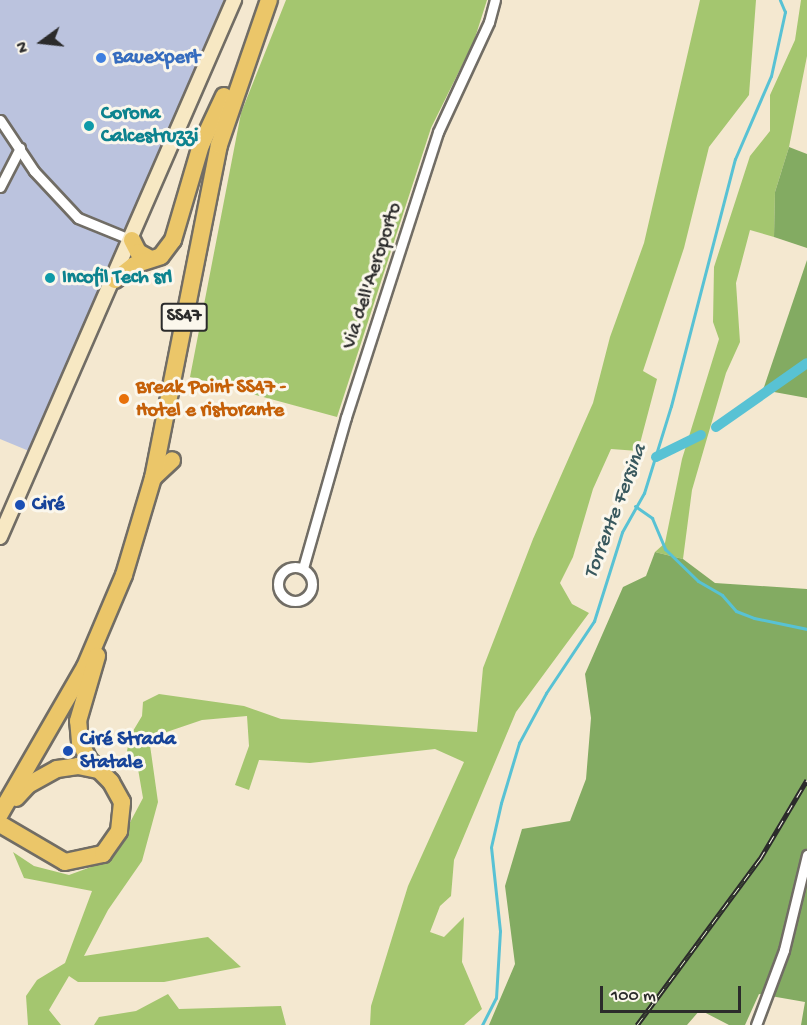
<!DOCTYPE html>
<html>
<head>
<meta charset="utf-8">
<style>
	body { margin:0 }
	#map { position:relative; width:807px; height:1025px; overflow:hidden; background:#f4e8d0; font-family:"Gochi Hand",sans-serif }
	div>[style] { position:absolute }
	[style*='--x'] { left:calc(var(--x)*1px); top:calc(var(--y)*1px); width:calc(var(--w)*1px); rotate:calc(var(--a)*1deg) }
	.industrial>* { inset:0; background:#bbc3de }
	.green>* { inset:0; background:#a4c66f }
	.forest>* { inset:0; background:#83ab62 }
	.stream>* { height:3px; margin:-1.5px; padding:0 1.5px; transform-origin:1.5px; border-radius:1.5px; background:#58c2d4 }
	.canal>* { height:10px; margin:-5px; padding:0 5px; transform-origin:5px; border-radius:5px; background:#58c2d4 }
	.roads { filter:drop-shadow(2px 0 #716d65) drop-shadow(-2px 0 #716d65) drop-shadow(0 2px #716d65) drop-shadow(0 -2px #716d65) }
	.street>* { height:9px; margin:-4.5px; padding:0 4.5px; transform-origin:4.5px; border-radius:4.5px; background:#fff }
	.street>.ring { margin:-4.5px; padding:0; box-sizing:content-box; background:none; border:9px solid #fff; border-radius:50% }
	.secondary>* { height:14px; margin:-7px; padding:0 7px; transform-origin:7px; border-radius:7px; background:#f7e8c3 }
	.highway>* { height:16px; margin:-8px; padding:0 8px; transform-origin:8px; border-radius:8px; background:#ebc669 }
	.rail>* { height:5px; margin-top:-2.5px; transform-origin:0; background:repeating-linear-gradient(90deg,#fbf7ec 0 9px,#2b2b2b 0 18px); box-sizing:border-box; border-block:2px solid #2b2b2b }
	.dots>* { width:16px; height:16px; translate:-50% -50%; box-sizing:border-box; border:3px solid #fbf7ec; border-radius:50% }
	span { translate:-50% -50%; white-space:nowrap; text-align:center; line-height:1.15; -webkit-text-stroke:6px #fbf7ec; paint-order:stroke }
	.shield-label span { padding:2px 4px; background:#fbf7ec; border:2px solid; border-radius:4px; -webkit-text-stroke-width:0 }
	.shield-label { font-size:18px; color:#2b2b2b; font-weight:700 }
	.shop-label { font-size:20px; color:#366cbe; font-weight:700 }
	.left { translate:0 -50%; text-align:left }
	.culture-label { font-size:20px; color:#0d838f; font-weight:700 }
	.street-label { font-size:20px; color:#2b2b2b }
	.food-label { font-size:20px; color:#c56008; font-weight:700 }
	.transit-label { font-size:20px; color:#164399; font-weight:700 }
	.water-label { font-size:21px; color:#38585e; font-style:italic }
	.north { position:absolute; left:12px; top:12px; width:60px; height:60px; -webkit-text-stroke:4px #fbf7ec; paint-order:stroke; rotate:255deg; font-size:16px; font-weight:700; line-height:24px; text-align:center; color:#2b2b2b }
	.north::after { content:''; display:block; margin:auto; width:21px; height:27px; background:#2b2b2b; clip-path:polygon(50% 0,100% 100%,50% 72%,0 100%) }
	.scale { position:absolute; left:600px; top:986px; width:141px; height:27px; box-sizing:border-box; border:3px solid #2b2b2b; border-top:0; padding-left:8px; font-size:18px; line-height:21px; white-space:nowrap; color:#2b2b2b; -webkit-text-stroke:4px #fbf7ec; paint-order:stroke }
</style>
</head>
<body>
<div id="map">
	<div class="industrial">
		<i style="clip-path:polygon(0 0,224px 0,29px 451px,0 439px)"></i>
	</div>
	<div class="green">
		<i style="clip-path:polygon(286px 0,487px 0,474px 41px,431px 128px,337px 417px,190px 377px,241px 113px)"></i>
		<i style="clip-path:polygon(700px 0,756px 0,749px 95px,709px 147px,684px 248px,643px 371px,657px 379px,638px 451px,611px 449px,593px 489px,573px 557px,560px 583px,572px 604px,589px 613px,516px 712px,454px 860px,451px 896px,440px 906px,430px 932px,444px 937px,464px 917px,462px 962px,482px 1009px,464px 1025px,370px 1025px,371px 1006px,408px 886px,464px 762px,435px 749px,310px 763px,259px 760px,249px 790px,235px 785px,249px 746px,247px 716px,202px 720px,149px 738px,158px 802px,142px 861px,108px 910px,84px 956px,208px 937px,241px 967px,164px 982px,78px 982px,69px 976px,49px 1010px,61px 1025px,28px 1025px,26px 996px,37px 980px,65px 963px,92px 891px,24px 878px,13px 852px,34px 866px,69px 875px,110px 860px,143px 798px,138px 769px,127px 751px,130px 736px,142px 716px,143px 702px,159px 694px,244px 706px,281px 719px,477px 732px,483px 668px,533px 539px,593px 403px,610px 337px,644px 243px)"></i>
		<i style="clip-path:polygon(801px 0,807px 0,807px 56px,789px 147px,775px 192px,774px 237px,750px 230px,736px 283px,740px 342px,726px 373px,692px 490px,683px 559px,655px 552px,665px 543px,682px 459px,719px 339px,713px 322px,714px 267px,750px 156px,770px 131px,770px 95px,795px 40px)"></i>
		<i style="clip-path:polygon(168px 994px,179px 1009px,281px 1006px,286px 1025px,94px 1025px,99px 1017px,136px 1011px)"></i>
	</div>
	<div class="forest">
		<i style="clip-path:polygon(789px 147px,807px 154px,807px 248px,774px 237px,775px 192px)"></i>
		<i style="clip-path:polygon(807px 260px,807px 398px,763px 390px)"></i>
		<i style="clip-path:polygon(655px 552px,683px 559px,715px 583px,807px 589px,807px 1025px,801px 1025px,805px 1002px,759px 994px,745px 1025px,729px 1025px,700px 1010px,687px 1025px,489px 1025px,515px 964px,505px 886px,522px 829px,570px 821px,586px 779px,591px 718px,585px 674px,623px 587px,646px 576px)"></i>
	</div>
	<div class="stream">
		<i style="--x:635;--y:506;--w:21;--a:35"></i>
		<i style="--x:652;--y:518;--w:34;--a:67"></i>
		<i style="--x:665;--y:549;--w:46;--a:44.1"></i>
		<i style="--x:698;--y:581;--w:28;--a:30"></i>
		<i style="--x:722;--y:595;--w:21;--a:49"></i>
		<i style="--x:736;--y:611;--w:19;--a:21"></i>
		<i style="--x:754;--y:618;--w:54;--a:11.7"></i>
		<i style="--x:482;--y:1025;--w:30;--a:-63"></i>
		<i style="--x:496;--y:998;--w:67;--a:-86.6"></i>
		<i style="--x:500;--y:931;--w:84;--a:-96.1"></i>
		<i style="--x:491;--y:847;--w:45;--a:-77.2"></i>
		<i style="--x:501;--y:803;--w:63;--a:-73.3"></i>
		<i style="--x:519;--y:743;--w:57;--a:-61.6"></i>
		<i style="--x:546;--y:693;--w:87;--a:-56.3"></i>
		<i style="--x:594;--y:621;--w:93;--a:-72.5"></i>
		<i style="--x:622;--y:532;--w:45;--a:-60.6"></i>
		<i style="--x:644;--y:493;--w:91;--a:-72.8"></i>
		<i style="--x:671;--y:406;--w:255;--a:-75.5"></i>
		<i style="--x:735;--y:159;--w:90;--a:-66.6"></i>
		<i style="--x:771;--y:76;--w:66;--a:-77.7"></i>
		<i style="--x:785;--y:12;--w:13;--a:-113"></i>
	</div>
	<div class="canal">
		<i style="--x:716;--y:427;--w:111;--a:-35.1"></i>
		<i style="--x:656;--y:457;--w:50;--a:-26.1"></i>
	</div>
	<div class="roads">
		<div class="street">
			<i style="--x:0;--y:120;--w:61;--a:56.3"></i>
			<i style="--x:34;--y:171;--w:64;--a:46.9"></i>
			<i style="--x:78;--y:218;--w:58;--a:22.2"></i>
			<i style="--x:0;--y:187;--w:44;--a:-62.9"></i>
			<i class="ring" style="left:278px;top:567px;width:25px;height:25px"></i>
			<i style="--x:303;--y:568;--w:157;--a:-74.1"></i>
			<i style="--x:346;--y:417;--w:299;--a:-72.1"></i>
			<i style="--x:438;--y:132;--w:121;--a:-65.1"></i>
			<i style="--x:489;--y:22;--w:23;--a:-75"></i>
			<i style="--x:756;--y:1025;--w:80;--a:-69.5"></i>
			<i style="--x:784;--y:950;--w:98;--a:-76.4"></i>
		</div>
		<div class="secondary">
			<i style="--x:0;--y:537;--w:586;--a:-66.45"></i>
		</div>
		<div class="highway">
			<i style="--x:132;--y:240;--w:13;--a:63"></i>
			<i style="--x:138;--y:252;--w:13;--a:29"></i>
			<i style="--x:115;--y:280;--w:24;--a:-38"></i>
			<i style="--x:134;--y:265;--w:28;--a:-18"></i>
			<i style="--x:161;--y:256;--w:20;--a:-53"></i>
			<i style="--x:173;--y:240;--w:99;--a:-73.6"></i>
			<i style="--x:201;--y:145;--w:54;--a:-64.9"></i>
			<i style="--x:153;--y:478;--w:26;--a:-43"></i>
			<i style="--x:16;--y:798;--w:18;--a:-47"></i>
			<i style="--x:28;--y:785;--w:33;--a:-29"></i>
			<i style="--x:57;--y:769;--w:21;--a:-8"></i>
			<i style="--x:78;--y:766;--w:20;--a:11"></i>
			<i style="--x:0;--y:814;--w:170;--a:-60"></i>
			<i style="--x:85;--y:667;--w:100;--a:-67"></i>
			<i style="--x:124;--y:575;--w:101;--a:-73.4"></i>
			<i style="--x:153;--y:478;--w:339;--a:-78.8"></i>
			<i style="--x:219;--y:145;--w:153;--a:-71"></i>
			<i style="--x:0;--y:824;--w:75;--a:30.3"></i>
			<i style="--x:65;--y:862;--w:39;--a:-12"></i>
			<i style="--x:103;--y:854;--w:28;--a:-55"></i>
			<i style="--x:119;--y:831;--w:29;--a:-84"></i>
			<i style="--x:122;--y:802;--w:23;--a:-119"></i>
			<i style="--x:111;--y:782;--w:31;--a:-135"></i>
			<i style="--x:89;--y:760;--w:20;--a:-117"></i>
			<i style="--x:80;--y:742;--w:21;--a:-95"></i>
			<i style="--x:78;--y:721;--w:68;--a:-73.7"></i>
		</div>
	</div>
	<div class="rail">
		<i style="--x:637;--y:1025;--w:207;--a:-53.5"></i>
		<i style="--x:760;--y:859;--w:92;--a:-59.3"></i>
	</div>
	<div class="dots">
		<i style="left:101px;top:58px;background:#3f7fe0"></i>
		<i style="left:89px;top:126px;background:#0f9aa8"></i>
		<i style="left:50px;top:278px;background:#0f9aa8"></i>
		<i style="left:124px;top:399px;background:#e8710a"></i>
		<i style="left:20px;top:505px;background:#1a4fb4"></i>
		<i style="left:68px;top:751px;background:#1a4fb4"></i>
	</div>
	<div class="shield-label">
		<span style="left:184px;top:317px">SS47</span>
	</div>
	<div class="shop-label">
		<span class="left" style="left:113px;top:58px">Bauexpert</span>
	</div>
	<div class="culture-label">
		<span class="left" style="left:101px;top:126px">Corona<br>Calcestruzzi</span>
		<span class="left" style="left:62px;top:278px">Incofil Tech srl</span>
	</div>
	<div class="street-label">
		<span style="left:373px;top:276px;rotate:-72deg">Via dell'Aeroporto</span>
	</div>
	<div class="food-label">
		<span class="left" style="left:136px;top:400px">Break Point SS47 -<br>Hotel e ristorante</span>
	</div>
	<div class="transit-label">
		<span class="left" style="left:32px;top:505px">Ciré</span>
		<span class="left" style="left:80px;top:752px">Ciré Strada<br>Statale</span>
	</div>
	<div class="water-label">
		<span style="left:617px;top:512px;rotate:-69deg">Torrente Fersina</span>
	</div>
	<div class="north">N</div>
	<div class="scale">100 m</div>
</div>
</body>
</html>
